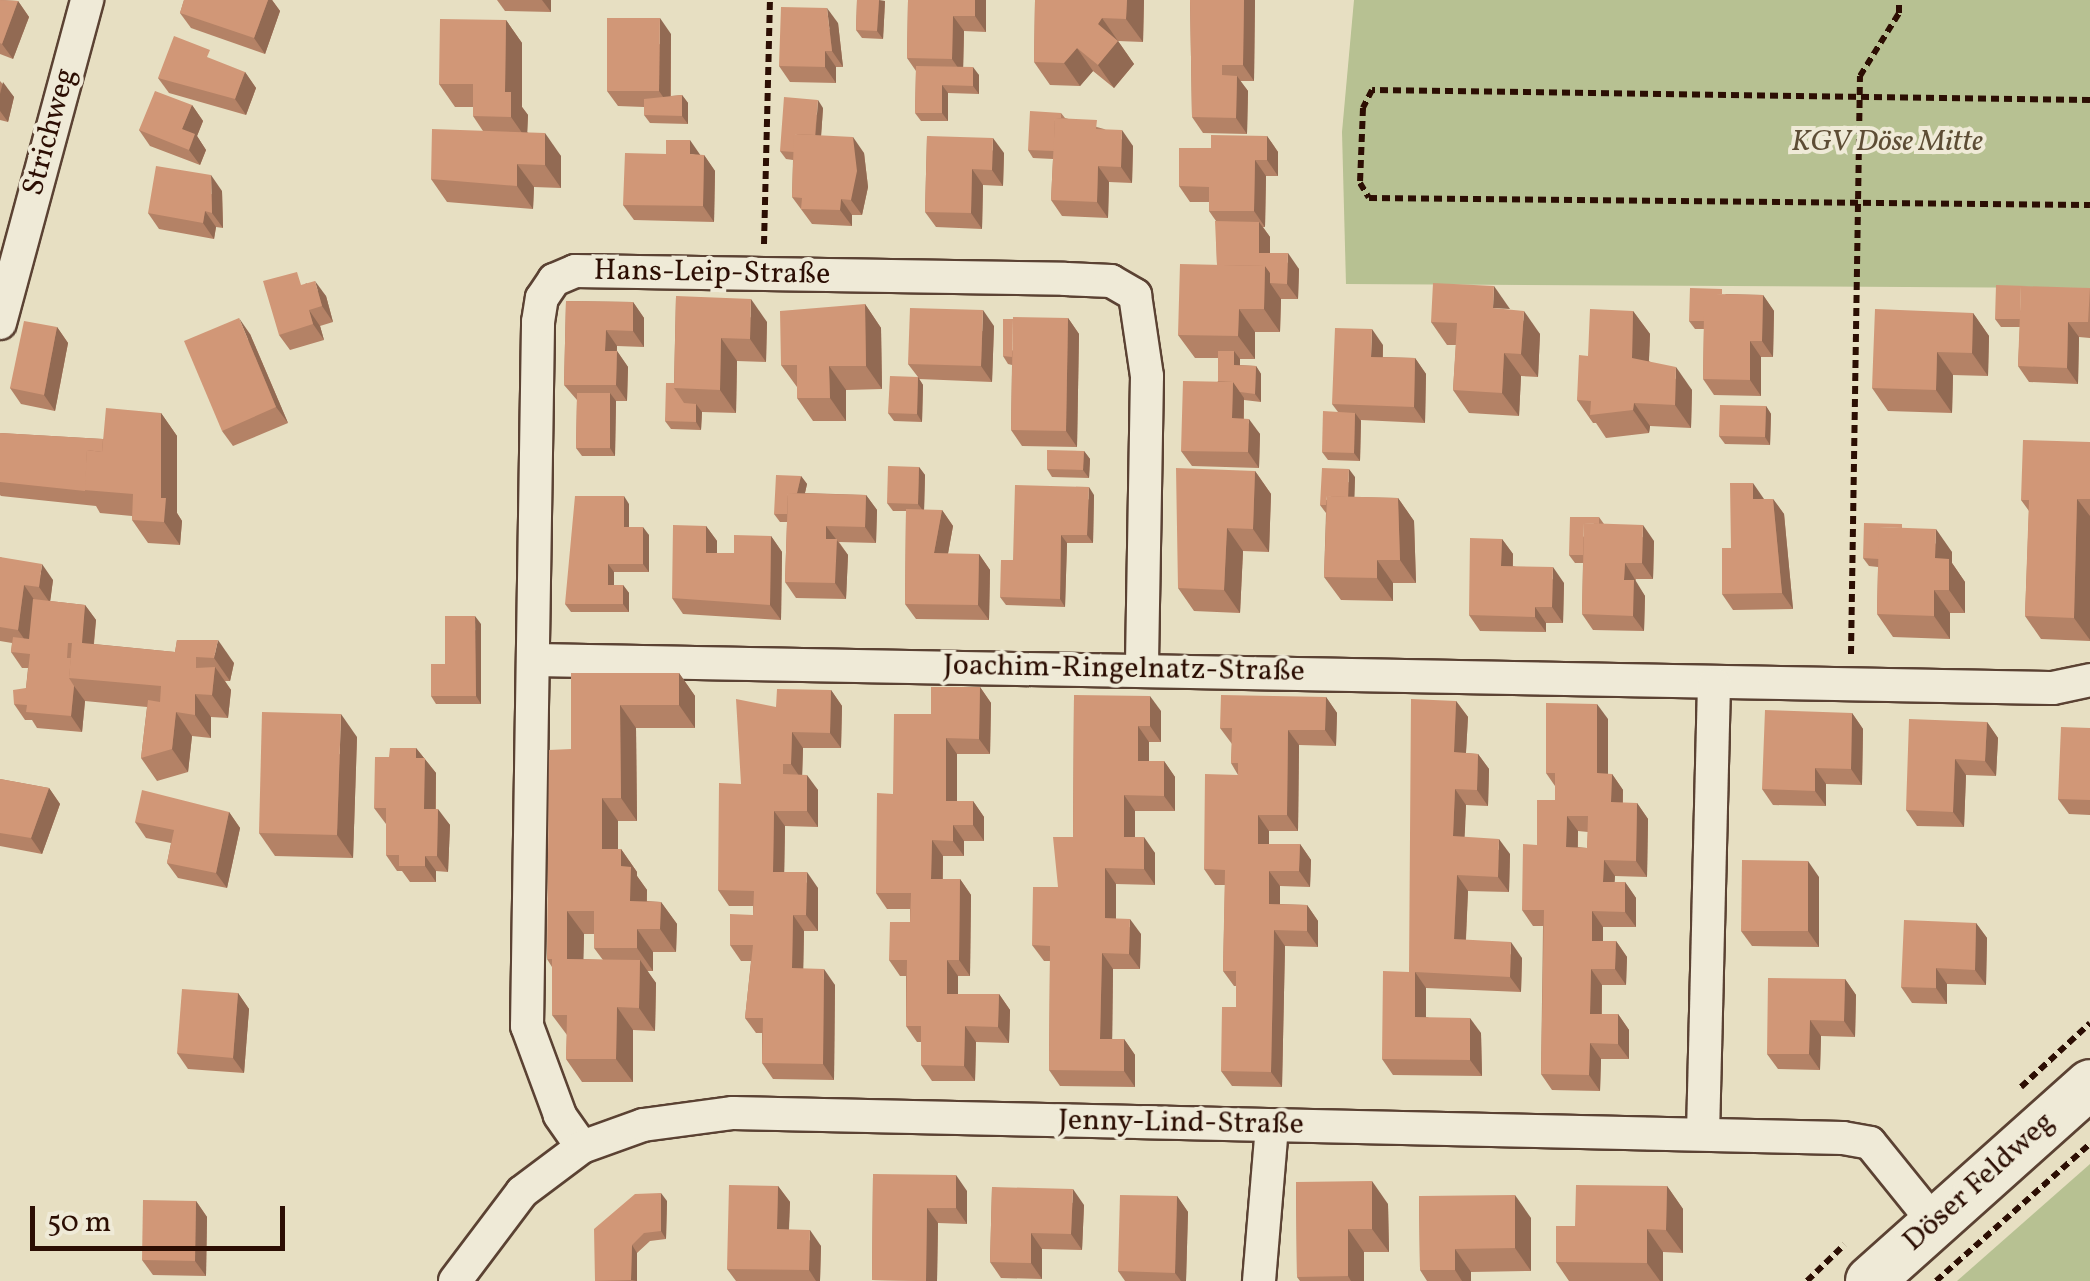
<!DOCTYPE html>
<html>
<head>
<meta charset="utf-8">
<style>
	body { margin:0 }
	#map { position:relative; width:2090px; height:1281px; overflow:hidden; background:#e7dfc2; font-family:Vollkorn,serif }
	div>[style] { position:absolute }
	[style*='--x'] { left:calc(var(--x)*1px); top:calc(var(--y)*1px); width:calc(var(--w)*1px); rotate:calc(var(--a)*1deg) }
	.green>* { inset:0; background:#b7c192 }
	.path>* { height:6px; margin-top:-3px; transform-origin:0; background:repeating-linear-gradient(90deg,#2c0e03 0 8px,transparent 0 13px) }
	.roads { filter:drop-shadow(2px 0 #5b4233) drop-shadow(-2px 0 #5b4233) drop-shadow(0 2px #5b4233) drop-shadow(0 -2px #5b4233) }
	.street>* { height:32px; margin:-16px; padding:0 16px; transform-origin:16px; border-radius:16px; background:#efead7 }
	.secondary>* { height:48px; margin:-24px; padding:0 24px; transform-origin:24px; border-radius:24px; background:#efead7 }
	.wall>* { inset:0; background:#b48266 }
	.shaded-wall>* { inset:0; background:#926a53 }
	.building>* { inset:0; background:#d19777 }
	span { translate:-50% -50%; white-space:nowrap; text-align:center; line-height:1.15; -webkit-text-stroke:8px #efead7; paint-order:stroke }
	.street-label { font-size:30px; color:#2c0e03 }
	.park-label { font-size:30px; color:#5d4d35; font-style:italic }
	.scale { position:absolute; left:30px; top:1206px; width:255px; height:45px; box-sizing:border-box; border:5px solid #2c0e03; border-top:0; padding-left:12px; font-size:30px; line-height:35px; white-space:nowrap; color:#2c0e03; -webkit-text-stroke:8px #efead7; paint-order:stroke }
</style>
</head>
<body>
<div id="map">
	<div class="green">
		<i style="clip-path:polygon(1354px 0,2090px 0,2090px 288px,1346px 284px,1342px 132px)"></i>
		<i style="clip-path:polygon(2090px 1164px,2090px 1281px,1957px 1281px)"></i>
	</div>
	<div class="path">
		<i style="--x:2090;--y:100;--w:718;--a:-179.2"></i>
		<i style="--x:1372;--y:90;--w:20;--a:117"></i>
		<i style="--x:1363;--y:108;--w:75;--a:92.3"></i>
		<i style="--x:1360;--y:183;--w:17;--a:59"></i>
		<i style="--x:1369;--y:198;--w:721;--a:0.56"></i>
		<i style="--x:764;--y:244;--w:244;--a:-88.6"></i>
		<i style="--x:1851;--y:654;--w:578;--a:-89.11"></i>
		<i style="--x:1860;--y:76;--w:74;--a:-58.2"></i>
		<i style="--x:1899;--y:13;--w:13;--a:-90"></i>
		<i style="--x:2021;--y:1087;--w:94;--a:-42.8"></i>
		<i style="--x:1807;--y:1281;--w:52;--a:-44.2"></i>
		<i style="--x:1936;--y:1281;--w:206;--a:-41.7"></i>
	</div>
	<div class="roads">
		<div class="street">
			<i style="--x:0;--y:323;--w:335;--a:-74.9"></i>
			<i style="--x:535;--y:660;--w:1518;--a:1.06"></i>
			<i style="--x:2053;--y:688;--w:38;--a:-12"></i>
			<i style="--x:1703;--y:1134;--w:450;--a:-88.6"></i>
			<i style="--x:582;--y:1147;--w:39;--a:-125"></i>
			<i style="--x:560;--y:1115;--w:95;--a:-110.3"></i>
			<i style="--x:527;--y:1026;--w:704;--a:-89.1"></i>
			<i style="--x:538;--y:322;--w:24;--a:-81"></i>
			<i style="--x:542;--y:298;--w:22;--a:-56"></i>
			<i style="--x:554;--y:280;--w:23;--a:-23"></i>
			<i style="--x:575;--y:271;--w:490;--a:0.9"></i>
			<i style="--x:1065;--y:279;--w:46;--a:2.5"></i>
			<i style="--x:1111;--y:281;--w:28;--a:30"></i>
			<i style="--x:1135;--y:295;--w:82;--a:81.6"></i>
			<i style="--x:1147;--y:376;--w:294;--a:91"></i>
			<i style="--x:455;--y:1281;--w:111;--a:-53"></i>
			<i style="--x:522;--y:1192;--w:75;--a:-36.9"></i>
			<i style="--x:582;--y:1147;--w:65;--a:-19.8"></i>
			<i style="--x:643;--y:1125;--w:91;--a:-7.6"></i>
			<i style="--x:733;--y:1113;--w:1110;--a:1.29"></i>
			<i style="--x:1843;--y:1138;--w:27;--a:10"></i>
			<i style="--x:1870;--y:1143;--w:100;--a:51.1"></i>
			<i style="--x:1259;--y:1281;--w:156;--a:-85.2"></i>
		</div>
		<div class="secondary">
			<i style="--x:1870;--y:1281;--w:295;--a:-41.8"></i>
		</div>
	</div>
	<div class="wall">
		<i style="clip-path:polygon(0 0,18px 1px,29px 17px,13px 59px,0 54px)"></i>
		<i style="clip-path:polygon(184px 0,272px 0,280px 11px,265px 54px,191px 28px,180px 13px)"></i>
		<i style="clip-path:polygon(497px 0,551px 0,551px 12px,505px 11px)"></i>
		<i style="clip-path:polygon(857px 0,885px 1px,883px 39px,862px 38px,856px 30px)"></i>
		<i style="clip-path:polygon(908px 0,986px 0,986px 32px,964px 31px,963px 67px,979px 75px,979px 94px,948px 93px,948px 121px,921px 121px,915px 113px,916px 71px,907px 58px)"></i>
		<i style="clip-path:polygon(1035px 0,1144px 0,1143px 42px,1118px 41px,1134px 64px,1114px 88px,1093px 71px,1080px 86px,1050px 85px,1034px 62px)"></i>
		<i style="clip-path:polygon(1190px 0,1255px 0,1254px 81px,1240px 81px,1248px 91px,1247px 134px,1203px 133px,1192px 117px)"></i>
		<i style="clip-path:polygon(506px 20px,522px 43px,522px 107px,528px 115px,527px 132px,561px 156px,561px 188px,534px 187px,533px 209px,447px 202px,431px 179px,483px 131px,473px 116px,473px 107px,455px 107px,439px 84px)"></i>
		<i style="clip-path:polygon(838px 23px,843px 67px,836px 67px,836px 83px,790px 82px,779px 66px)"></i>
		<i style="clip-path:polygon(671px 34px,671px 96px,682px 95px,688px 103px,688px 124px,650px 123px,644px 115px,644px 107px,618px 106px,607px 91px)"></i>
		<i style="clip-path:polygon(245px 72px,256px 88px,246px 115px,169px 93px,158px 78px)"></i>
		<i style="clip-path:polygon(0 81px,14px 97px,8px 122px,0 120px)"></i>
		<i style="clip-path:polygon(192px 105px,203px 121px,197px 136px,206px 150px,200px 165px,150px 146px,139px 130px)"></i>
		<i style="clip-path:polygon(823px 108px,821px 136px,864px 153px,868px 187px,862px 215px,852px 215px,852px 226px,812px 224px,792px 197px,793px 160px,786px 159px,780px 151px)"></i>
		<i style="clip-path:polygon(1061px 113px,1065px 118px,1104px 129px,1133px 146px,1132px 183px,1109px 182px,1108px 218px,1062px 216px,1051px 200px,1053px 159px,1033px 158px,1028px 150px)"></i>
		<i style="clip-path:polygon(927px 136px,1004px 153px,1003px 186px,983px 185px,982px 229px,936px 227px,925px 212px)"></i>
		<i style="clip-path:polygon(1267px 136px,1278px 152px,1278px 176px,1266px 176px,1265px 227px,1263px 227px,1270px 237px,1270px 253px,1299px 269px,1298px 299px,1281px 299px,1280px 332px,1255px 332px,1255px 359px,1240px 359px,1240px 365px,1256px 366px,1261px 374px,1261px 402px,1244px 400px,1244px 419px,1260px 434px,1259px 468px,1192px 466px,1181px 451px,1218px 381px,1218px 358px,1195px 358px,1178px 335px,1217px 265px,1216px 221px,1209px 211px,1209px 202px,1190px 202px,1179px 186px,1211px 148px)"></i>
		<i style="clip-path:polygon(700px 155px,704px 155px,715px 171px,714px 222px,634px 220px,623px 205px)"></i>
		<i style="clip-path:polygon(222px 191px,223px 228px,216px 227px,214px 239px,159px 229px,148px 213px)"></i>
		<i style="clip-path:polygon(306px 283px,326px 296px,333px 322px,320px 326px,324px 340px,290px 350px,279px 335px)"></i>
		<i style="clip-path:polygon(2090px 288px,2090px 338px,2079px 337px,2078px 384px,2029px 382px,2018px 366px,2020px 327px,2001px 327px,1995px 319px)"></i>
		<i style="clip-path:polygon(1726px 294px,1763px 295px,1774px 311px,1773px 357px,1761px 357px,1761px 396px,1714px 395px,1703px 379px,1704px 329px,1695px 329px,1689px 321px)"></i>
		<i style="clip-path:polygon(676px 296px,767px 322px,766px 362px,737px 361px,736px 413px,702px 412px,701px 430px,671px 429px,665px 421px,674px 383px)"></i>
		<i style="clip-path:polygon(566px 301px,633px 302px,644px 318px,644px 347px,617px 346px,617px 351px,628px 367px,627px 401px,616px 401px,615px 456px,582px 456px,576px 448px,577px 400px,564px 385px)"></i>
		<i style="clip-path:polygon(865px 304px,881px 328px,882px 389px,846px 390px,846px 421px,813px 421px,797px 398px,797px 387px,781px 365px)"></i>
		<i style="clip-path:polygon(1510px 310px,1540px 334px,1538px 377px,1521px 376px,1519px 416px,1469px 413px,1453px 390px,1456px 345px,1447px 345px,1431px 322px)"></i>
		<i style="clip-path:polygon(1633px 311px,1650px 334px,1649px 361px,1692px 390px,1691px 428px,1650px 426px,1649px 433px,1606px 438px,1596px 423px,1593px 423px,1577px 400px,1588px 356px)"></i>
		<i style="clip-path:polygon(1973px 313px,1989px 336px,1988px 376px,1953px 375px,1952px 413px,1888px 411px,1872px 388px)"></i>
		<i style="clip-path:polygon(1068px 318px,1079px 334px,1077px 447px,1022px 446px,1011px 430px,1012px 365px,1008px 364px,1003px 356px)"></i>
		<i style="clip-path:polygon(994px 326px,992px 382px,919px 379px,923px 385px,922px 422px,894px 421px,888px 413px,918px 377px,908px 364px)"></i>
		<i style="clip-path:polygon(57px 327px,68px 343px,55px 411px,21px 404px,10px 388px)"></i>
		<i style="clip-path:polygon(250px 334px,288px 423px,233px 446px,222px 431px)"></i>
		<i style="clip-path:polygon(1383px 345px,1383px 357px,1415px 358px,1426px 374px,1425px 423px,1361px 420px,1360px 461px,1328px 460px,1322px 452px,1338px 412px,1332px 404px)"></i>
		<i style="clip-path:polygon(1766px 406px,1771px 414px,1770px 445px,1725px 444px,1719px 436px)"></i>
		<i style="clip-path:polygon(161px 413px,177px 436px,177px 513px,182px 521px,180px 545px,148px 543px,132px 520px,132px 516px,100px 513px,96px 506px,1px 496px,0 495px,0 433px,103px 439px)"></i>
		<i style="clip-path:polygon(2090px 442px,2090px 641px,2041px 639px,2025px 616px,2029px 511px,2021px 500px)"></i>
		<i style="clip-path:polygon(1084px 451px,1090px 459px,1089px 478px,1052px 477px,1047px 469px)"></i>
		<i style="clip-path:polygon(919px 467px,925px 475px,924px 510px,942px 510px,953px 526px,948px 554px,979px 554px,990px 570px,989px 620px,916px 619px,905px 604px,906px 511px,893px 511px,887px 503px)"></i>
		<i style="clip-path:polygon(1255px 471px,1271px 494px,1269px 552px,1243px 551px,1240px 613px,1194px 611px,1178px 588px)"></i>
		<i style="clip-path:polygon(801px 476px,807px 484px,805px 493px,866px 495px,877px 510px,876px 543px,839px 542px,848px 555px,846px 599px,796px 598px,785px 582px,787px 522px,780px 522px,774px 514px)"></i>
		<i style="clip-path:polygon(1355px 477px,1354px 497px,1398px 498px,1414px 521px,1416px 583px,1393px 583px,1393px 601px,1341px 600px,1324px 577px,1326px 513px,1320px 505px)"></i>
		<i style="clip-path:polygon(1094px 495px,1093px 543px,1067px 543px,1065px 607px,1006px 605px,1000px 597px,1013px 560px)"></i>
		<i style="clip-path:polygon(1764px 499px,1773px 499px,1784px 514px,1793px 609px,1733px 610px,1722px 594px,1731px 548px)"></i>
		<i style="clip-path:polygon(629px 504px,629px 527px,649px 535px,649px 572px,614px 572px,614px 585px,623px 585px,629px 593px,629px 612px,571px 612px,565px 604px)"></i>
		<i style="clip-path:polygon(1599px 517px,1604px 524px,1654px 541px,1653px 579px,1636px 579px,1635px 582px,1645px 596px,1644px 631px,1593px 630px,1582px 614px,1583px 563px,1575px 563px,1569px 555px)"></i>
		<i style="clip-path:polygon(706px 526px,717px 541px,717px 553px,734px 553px,771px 536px,782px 552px,781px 620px,683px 614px,672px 598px)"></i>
		<i style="clip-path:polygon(1905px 528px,1952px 552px,1952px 563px,1965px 582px,1965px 613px,1950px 613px,1950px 639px,1893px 637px,1877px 614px,1878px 567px,1869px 566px,1863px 558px)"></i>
		<i style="clip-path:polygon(1502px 539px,1513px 554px,1513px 566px,1564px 583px,1563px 623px,1546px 623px,1546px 632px,1480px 631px,1469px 615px)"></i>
		<i style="clip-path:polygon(0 557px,53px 580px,50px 601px,85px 605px,96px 620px,94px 644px,175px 652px,177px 640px,234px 663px,230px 681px,225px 681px,231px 690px,228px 718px,211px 717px,211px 738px,192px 736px,188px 772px,157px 781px,141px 758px,147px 707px,85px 701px,82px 732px,37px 728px,32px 720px,25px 720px,14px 704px,26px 688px,28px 668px,22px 668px,11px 652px,12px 643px,0 641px)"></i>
		<i style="clip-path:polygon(481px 624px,481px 704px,436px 704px,431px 696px,445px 664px)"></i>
		<i style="clip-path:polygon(evenodd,571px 673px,679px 673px,695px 696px,695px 728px,636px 728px,637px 821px,618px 821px,618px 849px,621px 849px,637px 872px,637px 876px,647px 890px,647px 901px,661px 902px,677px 924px,676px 952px,653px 952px,653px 971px,647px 971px,656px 983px,655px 1031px,633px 1030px,633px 1082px,582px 1082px,566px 1059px,567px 1035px,552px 1015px,552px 967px,547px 959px,571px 749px,571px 673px,584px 934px,594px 934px,594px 948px,603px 960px,583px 959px,584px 934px)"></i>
		<i style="clip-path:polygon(980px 687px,991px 703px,990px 754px,957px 754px,957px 801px,973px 801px,984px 817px,984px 841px,964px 841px,964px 856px,943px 856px,943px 879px,960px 879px,971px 895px,970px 976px,958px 976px,958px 994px,999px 994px,1010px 1010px,1009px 1043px,976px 1042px,975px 1081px,932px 1081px,921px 1065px,921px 1042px,917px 1042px,906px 1026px,906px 976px,900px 976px,889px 960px,910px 922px,910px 909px,887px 909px,876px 893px,893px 794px,931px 714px)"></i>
		<i style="clip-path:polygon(831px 690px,842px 706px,841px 748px,803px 748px,802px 775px,818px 790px,818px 827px,785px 826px,784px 872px,818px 888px,818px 931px,804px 931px,803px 969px,835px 985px,834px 1080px,773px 1079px,762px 1063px,762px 1033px,756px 1033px,745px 1018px,751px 961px,741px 961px,730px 945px,753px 915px,753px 906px,729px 906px,718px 890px,741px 784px,776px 707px)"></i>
		<i style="clip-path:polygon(1074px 695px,1161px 711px,1161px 742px,1149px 742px,1149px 761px,1164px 761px,1175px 777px,1175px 811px,1135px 811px,1135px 837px,1155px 853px,1155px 885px,1116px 884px,1116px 919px,1141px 934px,1140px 969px,1113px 969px,1112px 1039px,1124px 1039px,1135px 1055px,1135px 1087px,1060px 1086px,1049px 1070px,1050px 961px,1044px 961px,1032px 945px,1058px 887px,1073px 837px)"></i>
		<i style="clip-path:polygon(1326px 697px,1337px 713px,1336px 746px,1299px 745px,1298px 831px,1269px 831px,1269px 844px,1300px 844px,1311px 860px,1310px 887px,1280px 886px,1280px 904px,1307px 905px,1318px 921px,1318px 947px,1285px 946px,1282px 1087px,1232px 1086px,1221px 1071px,1236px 1007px,1236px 986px,1234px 986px,1223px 971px,1225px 885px,1215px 885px,1204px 869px,1238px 775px,1231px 763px,1232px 744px,1220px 728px)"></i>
		<i style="clip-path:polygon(1456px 701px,1468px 717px,1466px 753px,1478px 754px,1489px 769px,1488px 806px,1466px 805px,1464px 837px,1510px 854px,1509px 892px,1468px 891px,1466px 940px,1522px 958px,1521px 992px,1426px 988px,1426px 1017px,1481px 1033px,1482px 1076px,1393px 1075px,1382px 1059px,1409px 972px)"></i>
		<i style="clip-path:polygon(1852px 713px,1863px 729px,1862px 785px,1826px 784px,1826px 806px,1773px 805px,1762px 789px)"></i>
		<i style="clip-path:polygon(evenodd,1608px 719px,1608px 774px,1612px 774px,1623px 790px,1623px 803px,1637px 803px,1648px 819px,1647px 877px,1615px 876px,1614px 882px,1625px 882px,1636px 898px,1636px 927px,1603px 927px,1603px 941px,1616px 941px,1627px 957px,1626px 985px,1602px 985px,1602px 1014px,1618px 1014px,1629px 1030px,1629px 1059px,1601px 1059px,1600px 1091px,1552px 1090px,1541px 1074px,1543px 926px,1533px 926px,1522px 910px,1537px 845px,1555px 800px,1555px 786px,1546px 773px,1608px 719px,1578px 831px,1588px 832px,1587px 848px,1578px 847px,1578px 831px)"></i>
		<i style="clip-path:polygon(1987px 722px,1998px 738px,1996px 776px,1966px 775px,1964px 827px,1917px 826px,1906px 810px)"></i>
		<i style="clip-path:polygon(2090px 728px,2090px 815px,2069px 814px,2058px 799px)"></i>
		<i style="clip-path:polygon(357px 737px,353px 858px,275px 856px,259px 833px)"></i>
		<i style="clip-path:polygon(416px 748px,436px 773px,436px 809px,450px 825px,448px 872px,436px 871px,436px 882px,410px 882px,402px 871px,397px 871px,386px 855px,386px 824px,374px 808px,389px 757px)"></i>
		<i style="clip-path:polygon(0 779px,49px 788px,60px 804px,42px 854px,0 846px)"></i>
		<i style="clip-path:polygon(229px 812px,240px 828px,227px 888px,178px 878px,167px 863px,171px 843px,146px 838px,135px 822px)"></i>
		<i style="clip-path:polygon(1819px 877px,1819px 947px,1752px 946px,1741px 931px)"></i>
		<i style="clip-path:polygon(1976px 923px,1987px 938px,1986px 985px,1947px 984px,1947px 1004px,1912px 1003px,1901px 987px)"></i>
		<i style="clip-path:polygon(1845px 979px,1856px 995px,1855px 1037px,1821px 1036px,1820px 1070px,1778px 1069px,1767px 1054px)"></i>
		<i style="clip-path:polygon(238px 993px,249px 1009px,244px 1073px,188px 1069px,177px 1053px)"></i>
		<i style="clip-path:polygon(873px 1174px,967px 1191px,967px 1224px,938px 1223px,937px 1281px,872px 1280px)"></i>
		<i style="clip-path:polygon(1296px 1182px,1388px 1204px,1389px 1252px,1364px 1252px,1364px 1281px,1300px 1281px,1297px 1277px)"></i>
		<i style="clip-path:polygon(778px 1186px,790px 1202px,789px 1230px,821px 1246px,820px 1281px,736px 1281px,727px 1269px)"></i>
		<i style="clip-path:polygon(1667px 1186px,1683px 1209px,1683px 1253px,1663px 1252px,1663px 1281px,1569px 1281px,1556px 1262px,1575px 1226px)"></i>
		<i style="clip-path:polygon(992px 1187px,1084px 1205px,1082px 1250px,1042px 1249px,1042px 1279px,1001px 1278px,990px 1262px)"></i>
		<i style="clip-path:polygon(1177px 1196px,1188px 1212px,1186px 1281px,1125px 1281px,1118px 1271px)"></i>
		<i style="clip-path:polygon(1419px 1196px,1531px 1218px,1531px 1271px,1471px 1272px,1471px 1281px,1427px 1281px,1420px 1270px)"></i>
		<i style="clip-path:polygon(196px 1201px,207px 1217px,206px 1276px,153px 1275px,142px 1260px)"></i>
		<i style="clip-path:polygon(667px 1201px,666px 1239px,650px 1241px,637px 1253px,637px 1281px,595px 1281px)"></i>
	</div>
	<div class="shaded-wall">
		<i style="clip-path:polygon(268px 0,272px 0,280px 11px,265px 54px,254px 38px)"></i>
		<i style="clip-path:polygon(542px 0,551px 0,551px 12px)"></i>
		<i style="clip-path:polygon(879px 0,885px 1px,883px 39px,877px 31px)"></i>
		<i style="clip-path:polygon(975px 0,986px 0,986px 32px,975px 16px)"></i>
		<i style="clip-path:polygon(1127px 0,1144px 0,1143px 42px,1126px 19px)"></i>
		<i style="clip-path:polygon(1244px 0,1255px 0,1254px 81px,1243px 65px)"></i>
		<i style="clip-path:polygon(18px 1px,29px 17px,13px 59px,2px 44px)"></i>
		<i style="clip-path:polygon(827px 8px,838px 23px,843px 67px,832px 51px)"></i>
		<i style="clip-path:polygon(953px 16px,964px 31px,963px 75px,952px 59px)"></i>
		<i style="clip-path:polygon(660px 18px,671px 34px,670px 107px,659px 91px)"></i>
		<i style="clip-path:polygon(1102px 18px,1134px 64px,1114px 88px,1098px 65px,1098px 24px)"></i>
		<i style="clip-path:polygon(506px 20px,522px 43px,522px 107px,528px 115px,527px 140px,511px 117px,505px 92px)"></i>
		<i style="clip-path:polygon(1077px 48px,1093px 71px,1080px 86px,1064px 63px)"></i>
		<i style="clip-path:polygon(825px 51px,836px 67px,836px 83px,825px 67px)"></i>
		<i style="clip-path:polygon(973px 67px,979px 75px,979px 94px,973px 86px)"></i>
		<i style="clip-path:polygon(245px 72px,256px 88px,246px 115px,235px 99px)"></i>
		<i style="clip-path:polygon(1237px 76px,1248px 91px,1247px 134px,1236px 118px)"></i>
		<i style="clip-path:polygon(3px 82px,14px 97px,8px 122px,0 111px,0 94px)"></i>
		<i style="clip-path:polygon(942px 85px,948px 93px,948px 121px,942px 113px)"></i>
		<i style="clip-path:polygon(682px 95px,688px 103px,688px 124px,682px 116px)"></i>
		<i style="clip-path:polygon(818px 100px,823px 108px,820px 151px,815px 143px)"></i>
		<i style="clip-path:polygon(192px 105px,203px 121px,197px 136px,206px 150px,200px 165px,189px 150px,182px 129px)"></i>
		<i style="clip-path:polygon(1122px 130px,1133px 146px,1132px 183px,1121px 167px)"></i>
		<i style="clip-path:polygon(545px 133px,561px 156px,561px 188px,545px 165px)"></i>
		<i style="clip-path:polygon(1267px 136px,1278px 152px,1278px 176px,1267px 160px)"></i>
		<i style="clip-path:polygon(853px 137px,864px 153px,868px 187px,862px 215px,851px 200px)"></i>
		<i style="clip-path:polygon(993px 138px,1004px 153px,1003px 186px,992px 170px)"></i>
		<i style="clip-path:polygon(690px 140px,701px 156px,690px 154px)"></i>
		<i style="clip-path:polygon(704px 155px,715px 171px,714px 222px,703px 206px)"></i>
		<i style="clip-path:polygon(1255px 160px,1266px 176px,1265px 227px,1254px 211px)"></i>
		<i style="clip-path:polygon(517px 164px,534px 187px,533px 209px,517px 186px)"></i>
		<i style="clip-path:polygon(1098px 166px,1109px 182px,1108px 218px,1097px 202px)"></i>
		<i style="clip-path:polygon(972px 169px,983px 185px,982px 229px,971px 213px)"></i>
		<i style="clip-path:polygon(211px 175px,222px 191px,223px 228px,212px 213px)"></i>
		<i style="clip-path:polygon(841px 199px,852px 215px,852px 226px,840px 210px)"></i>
		<i style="clip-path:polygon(205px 211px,216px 227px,214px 239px,203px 223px)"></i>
		<i style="clip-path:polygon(1259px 222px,1270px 237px,1270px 268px,1259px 253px)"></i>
		<i style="clip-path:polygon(1288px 253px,1299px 269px,1298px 299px,1287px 284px)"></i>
		<i style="clip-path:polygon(1265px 266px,1278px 283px,1270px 283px,1281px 299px,1280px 332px,1264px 309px)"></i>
		<i style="clip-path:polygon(315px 281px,326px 296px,333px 322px,322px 306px)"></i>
		<i style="clip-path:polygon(1494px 286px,1510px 309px,1493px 308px)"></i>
		<i style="clip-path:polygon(1763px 295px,1774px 311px,1773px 357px,1762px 341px)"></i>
		<i style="clip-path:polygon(751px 299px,767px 322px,766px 362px,750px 339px)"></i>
		<i style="clip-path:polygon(633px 302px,644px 318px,644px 347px,633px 331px)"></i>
		<i style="clip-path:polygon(865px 304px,881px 328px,882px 389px,866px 366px)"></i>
		<i style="clip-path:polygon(1239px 309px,1255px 332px,1255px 359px,1238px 336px)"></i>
		<i style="clip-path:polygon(309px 310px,320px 326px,324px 340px,313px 324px)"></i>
		<i style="clip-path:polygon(983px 310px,994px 326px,992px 382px,981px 366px)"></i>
		<i style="clip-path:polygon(1524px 311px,1540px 334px,1538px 377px,1521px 354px)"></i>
		<i style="clip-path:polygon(1633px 311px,1650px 334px,1648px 381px,1632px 358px)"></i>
		<i style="clip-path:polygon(1973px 313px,1989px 336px,1988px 376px,1972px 353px)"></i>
		<i style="clip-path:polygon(239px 318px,250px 334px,288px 423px,276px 407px)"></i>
		<i style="clip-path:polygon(1068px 318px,1079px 334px,1077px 447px,1066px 431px)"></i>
		<i style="clip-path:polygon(2068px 322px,2079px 337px,2078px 384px,2067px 368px)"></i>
		<i style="clip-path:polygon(57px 327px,68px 343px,55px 411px,44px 395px)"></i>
		<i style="clip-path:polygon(1372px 329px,1383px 345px,1382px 372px,1371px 357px)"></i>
		<i style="clip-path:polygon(606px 330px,617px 346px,616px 367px,605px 351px)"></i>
		<i style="clip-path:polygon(721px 338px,737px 361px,736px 413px,720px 390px)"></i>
		<i style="clip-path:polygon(1750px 341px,1761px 357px,1761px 396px,1750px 380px)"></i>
		<i style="clip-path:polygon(617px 351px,628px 367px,627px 401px,616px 385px)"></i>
		<i style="clip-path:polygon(1234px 351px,1240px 359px,1240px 373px,1234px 365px)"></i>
		<i style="clip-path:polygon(1937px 352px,1953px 375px,1952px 413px,1936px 390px)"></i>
		<i style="clip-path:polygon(1504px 353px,1521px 376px,1519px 416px,1502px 393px)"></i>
		<i style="clip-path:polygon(1415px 358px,1426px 374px,1425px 423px,1414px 407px)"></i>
		<i style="clip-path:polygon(829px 366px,846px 390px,846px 421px,830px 398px)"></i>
		<i style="clip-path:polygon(1256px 366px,1261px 374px,1261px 402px,1255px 394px)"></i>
		<i style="clip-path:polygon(1676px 367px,1692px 390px,1691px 428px,1675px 405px)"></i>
		<i style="clip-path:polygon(918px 377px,923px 385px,922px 422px,917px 414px)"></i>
		<i style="clip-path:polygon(1233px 382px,1244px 398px,1243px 434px,1232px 418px)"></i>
		<i style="clip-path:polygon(610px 393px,616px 401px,615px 456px,610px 448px)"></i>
		<i style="clip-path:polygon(1634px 403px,1650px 426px,1649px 433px,1633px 410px)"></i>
		<i style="clip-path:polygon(696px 404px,702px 412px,701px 430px,696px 422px)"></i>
		<i style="clip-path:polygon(1766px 406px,1771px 414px,1770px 445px,1765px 437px)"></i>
		<i style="clip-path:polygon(161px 413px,177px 436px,177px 513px,182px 521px,180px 545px,164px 522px,161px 498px)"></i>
		<i style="clip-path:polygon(1355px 413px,1361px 421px,1360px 461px,1354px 453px)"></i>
		<i style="clip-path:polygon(1249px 419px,1260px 434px,1259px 468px,1248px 452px)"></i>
		<i style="clip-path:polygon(1084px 451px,1090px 459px,1089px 478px,1083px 470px)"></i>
		<i style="clip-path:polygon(919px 467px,925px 475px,924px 512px,918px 504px)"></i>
		<i style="clip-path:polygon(1349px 469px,1355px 477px,1354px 514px,1348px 506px)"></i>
		<i style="clip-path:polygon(1255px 471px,1271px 494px,1269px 552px,1253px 529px)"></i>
		<i style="clip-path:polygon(801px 476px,807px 484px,798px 523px,792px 515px)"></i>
		<i style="clip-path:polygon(1753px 483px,1764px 499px,1753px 499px)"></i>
		<i style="clip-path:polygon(1089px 487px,1094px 495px,1093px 543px,1087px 535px)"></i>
		<i style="clip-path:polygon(866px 495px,877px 510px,876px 543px,865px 527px)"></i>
		<i style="clip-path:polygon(624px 496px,629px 504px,629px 535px,624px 527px)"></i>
		<i style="clip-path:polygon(1398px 498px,1414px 521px,1416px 583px,1400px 560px)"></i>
		<i style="clip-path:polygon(1773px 499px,1784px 514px,1793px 609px,1782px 593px)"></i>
		<i style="clip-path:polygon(2077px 499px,2090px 516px,2090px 640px,2074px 618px)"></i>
		<i style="clip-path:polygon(942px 510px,953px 526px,945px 569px,934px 553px)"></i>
		<i style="clip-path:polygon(1643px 525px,1654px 541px,1653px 579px,1642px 563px)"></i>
		<i style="clip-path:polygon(706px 526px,717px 541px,717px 569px,706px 553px)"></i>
		<i style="clip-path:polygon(826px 526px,848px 555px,846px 599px,835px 583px,826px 539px)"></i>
		<i style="clip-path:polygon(643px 527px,649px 535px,649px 572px,643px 564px)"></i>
		<i style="clip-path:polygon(1227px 528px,1243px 551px,1240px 613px,1224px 590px)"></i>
		<i style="clip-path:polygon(1936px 529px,1952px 552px,1952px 563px,1965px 582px,1965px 613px,1949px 590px,1935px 558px)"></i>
		<i style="clip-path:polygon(1061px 535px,1067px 543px,1065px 607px,1060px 599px)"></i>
		<i style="clip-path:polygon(771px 536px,782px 552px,781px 620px,770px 605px)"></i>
		<i style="clip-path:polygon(1502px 539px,1513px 554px,1512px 581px,1501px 566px)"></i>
		<i style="clip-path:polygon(979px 554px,990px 570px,989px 620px,978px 605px)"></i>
		<i style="clip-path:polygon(1377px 560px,1393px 583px,1393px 601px,1377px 578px)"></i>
		<i style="clip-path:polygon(1625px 563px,1645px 596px,1644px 631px,1633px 616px,1624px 580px)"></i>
		<i style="clip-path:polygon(42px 564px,53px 580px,50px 603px,39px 587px)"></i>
		<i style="clip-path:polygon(608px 564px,614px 572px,614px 593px,608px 585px)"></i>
		<i style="clip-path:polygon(1553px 567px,1564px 583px,1563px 623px,1552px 607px)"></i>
		<i style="clip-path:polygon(24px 585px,35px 601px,29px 646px,18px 630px)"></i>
		<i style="clip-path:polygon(623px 585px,629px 593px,629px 612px,623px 604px)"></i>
		<i style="clip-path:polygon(1934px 590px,1950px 613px,1950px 639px,1934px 616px)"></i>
		<i style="clip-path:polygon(85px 605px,96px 620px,92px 660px,81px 644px)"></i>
		<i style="clip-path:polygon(1535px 607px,1546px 623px,1546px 632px,1535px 617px)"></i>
		<i style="clip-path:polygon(475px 616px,481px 624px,481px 704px,476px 696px)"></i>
		<i style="clip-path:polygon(218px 640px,234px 663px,230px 681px,214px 658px)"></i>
		<i style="clip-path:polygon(215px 667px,231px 690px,228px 718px,212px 695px)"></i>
		<i style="clip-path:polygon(679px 673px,695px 696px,695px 728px,679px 705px)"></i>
		<i style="clip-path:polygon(74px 686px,85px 701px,82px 732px,71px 716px)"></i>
		<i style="clip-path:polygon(980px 687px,991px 703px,990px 754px,979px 739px)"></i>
		<i style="clip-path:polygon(831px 690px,842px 706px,841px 748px,830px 733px)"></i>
		<i style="clip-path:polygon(195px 694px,211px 717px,211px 738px,195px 715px)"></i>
		<i style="clip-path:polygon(1150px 696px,1161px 711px,1161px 742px,1150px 726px)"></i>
		<i style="clip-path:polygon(1326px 697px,1337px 713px,1336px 746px,1325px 730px)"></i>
		<i style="clip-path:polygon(1456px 701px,1468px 717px,1465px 768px,1454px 752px)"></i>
		<i style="clip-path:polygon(1597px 704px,1608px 719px,1608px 789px,1597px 773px)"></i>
		<i style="clip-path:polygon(620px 705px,636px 728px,637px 821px,621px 798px)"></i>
		<i style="clip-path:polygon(176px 712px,192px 736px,188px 772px,172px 749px)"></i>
		<i style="clip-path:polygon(1852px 713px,1863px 729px,1862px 785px,1851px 769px)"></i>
		<i style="clip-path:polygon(341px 714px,357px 737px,353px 858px,337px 835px)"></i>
		<i style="clip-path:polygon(1987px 722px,1998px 738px,1996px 776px,1985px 761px)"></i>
		<i style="clip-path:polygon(1138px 726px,1149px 742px,1149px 777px,1138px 761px)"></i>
		<i style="clip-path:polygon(1288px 730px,1299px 745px,1298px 831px,1287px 815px)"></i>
		<i style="clip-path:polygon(792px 732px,803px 748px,802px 780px,791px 764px)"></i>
		<i style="clip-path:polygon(946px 738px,957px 754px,957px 817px,946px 801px)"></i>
		<i style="clip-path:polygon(416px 748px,436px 773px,435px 824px,424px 809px,416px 758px)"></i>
		<i style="clip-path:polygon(1478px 754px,1489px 769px,1488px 806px,1477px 790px)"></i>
		<i style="clip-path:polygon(1955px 759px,1966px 775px,1964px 827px,1953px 812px)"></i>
		<i style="clip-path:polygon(1164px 761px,1175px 777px,1175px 811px,1164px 796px)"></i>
		<i style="clip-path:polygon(1815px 768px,1826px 784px,1826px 806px,1815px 791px)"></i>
		<i style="clip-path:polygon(1612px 774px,1623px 790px,1622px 818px,1611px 802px)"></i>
		<i style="clip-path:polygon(807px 775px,818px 790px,818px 827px,807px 811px)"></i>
		<i style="clip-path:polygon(49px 788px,60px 804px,42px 854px,31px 838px)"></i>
		<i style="clip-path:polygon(1455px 789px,1466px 805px,1464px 852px,1453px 836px)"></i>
		<i style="clip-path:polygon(1124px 795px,1135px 811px,1135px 853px,1124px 837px)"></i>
		<i style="clip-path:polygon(602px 798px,618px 821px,618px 872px,602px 849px)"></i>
		<i style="clip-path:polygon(973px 801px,984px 817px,984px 841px,973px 825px)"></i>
		<i style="clip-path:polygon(1637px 803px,1648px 819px,1647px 877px,1636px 861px)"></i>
		<i style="clip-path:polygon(438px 809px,450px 825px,448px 872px,437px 856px)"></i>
		<i style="clip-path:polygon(774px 811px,785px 826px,784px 887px,773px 872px)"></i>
		<i style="clip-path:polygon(229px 812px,240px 828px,227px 888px,216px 873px)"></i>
		<i style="clip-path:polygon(1258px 815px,1269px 831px,1269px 859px,1258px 844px)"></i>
		<i style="clip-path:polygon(1567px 816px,1578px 831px,1577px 863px,1566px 847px)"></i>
		<i style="clip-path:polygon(953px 825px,964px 841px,964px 856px,953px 841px)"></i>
		<i style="clip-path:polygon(1144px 837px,1155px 853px,1155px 885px,1144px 869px)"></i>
		<i style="clip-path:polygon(1499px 839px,1510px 854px,1509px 892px,1498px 877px)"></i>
		<i style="clip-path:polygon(932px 840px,943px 856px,942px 895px,931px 879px)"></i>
		<i style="clip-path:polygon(1300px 844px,1311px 860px,1310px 887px,1299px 871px)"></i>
		<i style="clip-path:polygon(621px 849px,637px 872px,637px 876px,647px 890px,646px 924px,630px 901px,621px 866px)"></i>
		<i style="clip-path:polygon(425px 856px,436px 871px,436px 882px,425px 866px)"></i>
		<i style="clip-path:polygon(1604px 860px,1615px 876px,1614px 897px,1603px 882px)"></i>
		<i style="clip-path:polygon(1808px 861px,1819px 877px,1819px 947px,1808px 931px)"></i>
		<i style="clip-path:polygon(1105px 868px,1116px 884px,1116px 934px,1105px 918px)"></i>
		<i style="clip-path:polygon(1269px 871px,1280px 886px,1280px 920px,1269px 904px)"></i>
		<i style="clip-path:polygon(807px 872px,818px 888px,818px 931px,806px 915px)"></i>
		<i style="clip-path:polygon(1457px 875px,1468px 891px,1465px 955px,1454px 939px)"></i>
		<i style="clip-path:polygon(960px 879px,971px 895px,970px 976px,959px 960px)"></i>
		<i style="clip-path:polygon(1625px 882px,1636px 898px,1636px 927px,1625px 912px)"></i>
		<i style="clip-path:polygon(661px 902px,677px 924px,676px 952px,660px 929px)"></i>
		<i style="clip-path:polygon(1307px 905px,1318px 921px,1318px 947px,1307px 931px)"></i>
		<i style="clip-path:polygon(567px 911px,584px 934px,583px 982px,567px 959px)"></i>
		<i style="clip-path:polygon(1592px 911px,1603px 927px,1603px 956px,1592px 941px)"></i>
		<i style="clip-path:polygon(793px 915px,804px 931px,803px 984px,792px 968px)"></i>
		<i style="clip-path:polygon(1130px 919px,1141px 934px,1140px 969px,1129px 954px)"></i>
		<i style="clip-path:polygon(1976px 923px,1987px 938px,1986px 985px,1975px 970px)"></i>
		<i style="clip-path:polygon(637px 929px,653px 952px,653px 971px,637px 948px)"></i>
		<i style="clip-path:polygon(1274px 930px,1285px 946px,1282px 1087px,1271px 1072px)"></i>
		<i style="clip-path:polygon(1616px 941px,1627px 957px,1626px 985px,1615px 969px)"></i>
		<i style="clip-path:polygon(1511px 942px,1522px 958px,1521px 992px,1510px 977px)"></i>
		<i style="clip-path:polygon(1102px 953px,1113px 969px,1112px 1055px,1100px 1039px)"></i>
		<i style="clip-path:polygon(640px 960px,656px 983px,655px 1031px,639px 1008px)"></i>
		<i style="clip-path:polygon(947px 960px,958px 976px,958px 1010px,947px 994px)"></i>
		<i style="clip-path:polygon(1936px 968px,1947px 984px,1947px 1004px,1936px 988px)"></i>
		<i style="clip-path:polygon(824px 969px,835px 985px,834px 1080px,823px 1064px)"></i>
		<i style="clip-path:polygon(1591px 969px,1602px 985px,1601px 1029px,1590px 1014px)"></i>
		<i style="clip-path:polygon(1415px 972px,1426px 988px,1426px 1033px,1415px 1017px)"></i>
		<i style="clip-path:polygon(1845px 979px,1856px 995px,1855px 1037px,1844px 1021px)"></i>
		<i style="clip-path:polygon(238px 993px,249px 1009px,244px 1073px,233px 1058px)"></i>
		<i style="clip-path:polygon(999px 994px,1010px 1010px,1009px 1043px,998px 1027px)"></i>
		<i style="clip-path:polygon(617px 1007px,633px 1030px,633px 1082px,616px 1059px)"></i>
		<i style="clip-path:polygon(1618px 1014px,1629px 1030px,1629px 1059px,1618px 1044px)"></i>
		<i style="clip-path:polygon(1470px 1018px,1481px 1033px,1482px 1076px,1470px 1060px)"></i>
		<i style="clip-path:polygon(1810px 1020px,1821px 1036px,1820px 1070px,1809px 1054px)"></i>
		<i style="clip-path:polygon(965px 1026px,976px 1042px,975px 1081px,964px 1066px)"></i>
		<i style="clip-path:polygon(1124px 1039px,1135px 1055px,1135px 1087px,1124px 1071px)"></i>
		<i style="clip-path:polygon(1590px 1043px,1601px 1059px,1600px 1091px,1589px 1075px)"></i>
		<i style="clip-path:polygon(956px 1175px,967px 1191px,967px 1224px,956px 1208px)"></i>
		<i style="clip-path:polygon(1372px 1181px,1388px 1204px,1389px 1252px,1372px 1229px)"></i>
		<i style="clip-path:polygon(778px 1186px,790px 1202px,788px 1245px,777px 1229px)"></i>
		<i style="clip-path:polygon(1667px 1186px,1683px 1209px,1683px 1253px,1666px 1230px)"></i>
		<i style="clip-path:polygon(1073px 1189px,1084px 1205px,1082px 1250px,1071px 1234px)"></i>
		<i style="clip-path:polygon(661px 1193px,667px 1201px,666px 1239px,661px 1231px)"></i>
		<i style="clip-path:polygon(1515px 1195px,1531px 1218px,1531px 1271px,1515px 1248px)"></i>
		<i style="clip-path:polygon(1177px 1196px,1188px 1212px,1186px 1281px,1181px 1281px,1175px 1273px)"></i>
		<i style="clip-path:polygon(196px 1201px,207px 1217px,206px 1276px,195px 1261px)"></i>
		<i style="clip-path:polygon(927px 1208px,938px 1223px,937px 1281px,926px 1281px)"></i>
		<i style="clip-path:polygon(1348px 1229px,1364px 1252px,1364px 1281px,1351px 1281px,1348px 1276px)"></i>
		<i style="clip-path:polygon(1647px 1229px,1663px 1252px,1663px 1281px,1660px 1281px,1647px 1263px)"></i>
		<i style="clip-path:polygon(810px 1230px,821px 1246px,820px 1281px,816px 1281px,809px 1270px)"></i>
		<i style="clip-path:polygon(1031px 1233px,1042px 1249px,1042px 1279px,1031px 1263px)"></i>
		<i style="clip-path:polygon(632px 1245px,637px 1253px,637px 1281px,631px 1280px)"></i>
		<i style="clip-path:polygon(1455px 1249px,1471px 1272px,1471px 1281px,1462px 1281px,1455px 1270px)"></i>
	</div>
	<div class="building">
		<i style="clip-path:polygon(0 0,18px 1px,2px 44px,0 43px)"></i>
		<i style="clip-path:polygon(184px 0,268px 0,254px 38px,180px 13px)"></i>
		<i style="clip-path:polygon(857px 0,879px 0,877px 31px,856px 30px)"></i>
		<i style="clip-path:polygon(908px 0,975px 0,975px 16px,953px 16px,952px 59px,907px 58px)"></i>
		<i style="clip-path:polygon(1035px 0,1127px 0,1126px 19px,1102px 18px,1098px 24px,1118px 41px,1098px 65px,1077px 48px,1064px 63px,1034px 62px)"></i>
		<i style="clip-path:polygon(1190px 0,1244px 0,1243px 65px,1222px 65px,1222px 75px,1237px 76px,1236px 118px,1192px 117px)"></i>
		<i style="clip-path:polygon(781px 7px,827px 8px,832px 51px,825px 51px,825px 67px,779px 66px)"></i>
		<i style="clip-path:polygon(607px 18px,660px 18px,659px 91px,607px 91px)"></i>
		<i style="clip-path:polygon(440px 19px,506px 20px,505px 92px,511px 92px,511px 117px,473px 116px,473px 84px,439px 84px)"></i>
		<i style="clip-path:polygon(174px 36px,210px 50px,207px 57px,245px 72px,235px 99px,158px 78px)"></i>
		<i style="clip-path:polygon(916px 66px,973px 67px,973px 86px,942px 85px,942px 113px,915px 113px)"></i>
		<i style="clip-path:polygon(155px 91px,192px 105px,182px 129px,195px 134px,189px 150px,139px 130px)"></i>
		<i style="clip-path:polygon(682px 95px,682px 116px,644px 115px,644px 99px)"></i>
		<i style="clip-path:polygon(784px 97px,818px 100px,815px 135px,794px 134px,794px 152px,780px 151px)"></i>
		<i style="clip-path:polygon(1030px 111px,1061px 113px,1061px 118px,1055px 118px,1054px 151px,1028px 150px)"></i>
		<i style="clip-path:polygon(1055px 118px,1097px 120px,1096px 129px,1122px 130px,1121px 167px,1098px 166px,1097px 202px,1051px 200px)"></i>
		<i style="clip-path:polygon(432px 129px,545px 133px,545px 165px,517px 164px,517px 186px,431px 179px)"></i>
		<i style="clip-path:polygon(794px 134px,853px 137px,857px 171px,851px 200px,841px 199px,840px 210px,801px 209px,802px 198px,792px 197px)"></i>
		<i style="clip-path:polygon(1211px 135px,1267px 136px,1267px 160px,1255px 160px,1254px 211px,1209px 211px,1209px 187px,1179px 186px,1179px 148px,1211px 148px)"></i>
		<i style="clip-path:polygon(927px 136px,993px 138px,992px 170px,972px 169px,971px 213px,925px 212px)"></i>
		<i style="clip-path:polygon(666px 140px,690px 140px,690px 154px,704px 155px,703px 206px,623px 205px,625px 153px,666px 154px)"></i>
		<i style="clip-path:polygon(156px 166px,211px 175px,212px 213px,205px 211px,203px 223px,148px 213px)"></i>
		<i style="clip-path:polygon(1215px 221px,1259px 222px,1259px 253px,1288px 253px,1287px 284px,1270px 283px,1270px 273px,1265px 266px,1217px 265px)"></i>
		<i style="clip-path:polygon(1180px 264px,1265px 266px,1264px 309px,1239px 309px,1238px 336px,1178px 335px)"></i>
		<i style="clip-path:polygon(297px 272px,301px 285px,315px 281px,322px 306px,309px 310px,313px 324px,279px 335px,263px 281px)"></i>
		<i style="clip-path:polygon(1433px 283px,1494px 286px,1493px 308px,1524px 311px,1521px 354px,1504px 353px,1502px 393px,1453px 390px,1457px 323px,1431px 322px)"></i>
		<i style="clip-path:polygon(1996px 285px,2027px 286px,2021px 286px,2020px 319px,1995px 319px)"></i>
		<i style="clip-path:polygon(2021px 286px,2090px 288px,2088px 322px,2068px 322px,2067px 368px,2018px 366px)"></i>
		<i style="clip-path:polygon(1690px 288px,1722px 289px,1722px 294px,1716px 294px,1716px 313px,1704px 313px,1704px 321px,1689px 321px)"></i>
		<i style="clip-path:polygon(1716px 294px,1763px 295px,1762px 341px,1750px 341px,1750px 380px,1703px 379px,1704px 313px,1716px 313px)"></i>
		<i style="clip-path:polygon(676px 296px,751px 299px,750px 339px,721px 338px,720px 390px,674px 388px)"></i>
		<i style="clip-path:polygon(566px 301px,633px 302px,633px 331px,606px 330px,605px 351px,617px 351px,616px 385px,564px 385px)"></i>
		<i style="clip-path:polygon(865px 304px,866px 366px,829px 366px,830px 398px,797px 398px,797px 365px,781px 365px,780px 311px)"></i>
		<i style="clip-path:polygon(910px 308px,983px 310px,981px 366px,908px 364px)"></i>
		<i style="clip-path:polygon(1590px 309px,1633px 311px,1632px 358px,1676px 367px,1675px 405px,1634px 403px,1633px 410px,1590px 415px,1591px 401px,1577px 400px,1579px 355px,1588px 356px)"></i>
		<i style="clip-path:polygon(1875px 309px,1973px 313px,1972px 353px,1937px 352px,1936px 390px,1872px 388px)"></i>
		<i style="clip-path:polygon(1013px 317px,1068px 318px,1066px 431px,1011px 430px)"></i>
		<i style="clip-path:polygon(239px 318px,276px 407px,222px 431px,184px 341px)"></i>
		<i style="clip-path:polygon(1003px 319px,1013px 319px,1012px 357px,1003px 356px)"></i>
		<i style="clip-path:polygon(24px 321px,57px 327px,44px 395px,10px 388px)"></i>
		<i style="clip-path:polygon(1335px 328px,1372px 329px,1371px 357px,1415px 358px,1414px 407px,1332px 404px)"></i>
		<i style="clip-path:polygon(1218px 351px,1234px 351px,1234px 365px,1256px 366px,1255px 394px,1240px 392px,1233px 382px,1218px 381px)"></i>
		<i style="clip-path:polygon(890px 376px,918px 377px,917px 414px,888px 413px)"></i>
		<i style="clip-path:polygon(1183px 381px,1233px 382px,1232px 418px,1249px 419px,1248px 452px,1181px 451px)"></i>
		<i style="clip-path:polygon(666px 383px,674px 383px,674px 388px,684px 403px,696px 404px,696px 422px,665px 421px)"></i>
		<i style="clip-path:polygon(577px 393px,610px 393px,610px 448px,576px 448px)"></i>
		<i style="clip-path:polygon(1720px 405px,1766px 406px,1765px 437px,1719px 436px)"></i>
		<i style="clip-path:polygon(106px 408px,161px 413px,161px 498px,166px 498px,164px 522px,132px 520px,133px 494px,84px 490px,87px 450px,102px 452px)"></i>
		<i style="clip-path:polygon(1323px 411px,1355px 413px,1354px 453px,1322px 452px)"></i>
		<i style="clip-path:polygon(0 433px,103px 439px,102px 452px,87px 450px,85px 491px,0 482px)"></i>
		<i style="clip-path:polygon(2023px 440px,2090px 442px,2090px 499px,2077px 499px,2074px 618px,2025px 616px,2029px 500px,2021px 500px)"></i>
		<i style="clip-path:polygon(1047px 450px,1084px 451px,1083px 470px,1047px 469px)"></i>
		<i style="clip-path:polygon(888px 466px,919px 467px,918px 504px,887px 503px)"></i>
		<i style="clip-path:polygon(1176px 468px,1255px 471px,1253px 529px,1227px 528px,1224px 590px,1178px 588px)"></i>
		<i style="clip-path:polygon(1322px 468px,1349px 469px,1348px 497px,1327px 496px,1326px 505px,1320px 505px)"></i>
		<i style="clip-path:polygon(776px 475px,801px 476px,797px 493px,788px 493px,787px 514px,774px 514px)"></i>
		<i style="clip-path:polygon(1730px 483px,1753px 483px,1753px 499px,1773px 499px,1782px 593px,1722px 594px,1722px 548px,1731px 548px)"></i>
		<i style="clip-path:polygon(1015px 485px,1089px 487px,1087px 535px,1061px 535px,1060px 599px,1000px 597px,1001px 560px,1013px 560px)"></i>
		<i style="clip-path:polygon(788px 493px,866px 495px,865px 527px,826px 526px,826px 539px,837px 539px,835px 583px,785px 582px)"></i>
		<i style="clip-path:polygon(575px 496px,624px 496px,624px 527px,643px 527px,643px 564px,608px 564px,608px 585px,623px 585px,623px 604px,565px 604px)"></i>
		<i style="clip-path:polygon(1327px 496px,1398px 498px,1400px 560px,1377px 560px,1377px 578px,1324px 577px)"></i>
		<i style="clip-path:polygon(906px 509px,942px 510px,934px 553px,979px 554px,978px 605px,905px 604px)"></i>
		<i style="clip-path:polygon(1570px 517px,1599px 517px,1599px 524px,1584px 523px,1583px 555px,1569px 555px)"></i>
		<i style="clip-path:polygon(1584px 523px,1643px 525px,1642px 563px,1625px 563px,1624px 580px,1634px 580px,1633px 616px,1582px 614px)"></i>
		<i style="clip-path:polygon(1864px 523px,1902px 524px,1902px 528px,1879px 527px,1879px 559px,1863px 558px)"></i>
		<i style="clip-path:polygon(673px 525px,706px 526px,706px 553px,734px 553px,734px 535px,771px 536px,770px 605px,672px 598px)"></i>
		<i style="clip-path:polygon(1879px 527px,1936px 529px,1935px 558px,1949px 559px,1949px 590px,1934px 590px,1934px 616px,1877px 614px)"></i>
		<i style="clip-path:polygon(1470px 538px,1502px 539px,1501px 566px,1553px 567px,1552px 607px,1535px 607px,1535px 617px,1469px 615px)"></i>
		<i style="clip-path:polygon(0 557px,42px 564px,39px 587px,24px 585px,18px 630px,0 627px)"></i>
		<i style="clip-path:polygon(33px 599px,85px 605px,82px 643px,68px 643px,67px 658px,71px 658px,69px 678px,74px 686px,71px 716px,26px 712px,27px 705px,14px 704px,13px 690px,26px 688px,30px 654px,11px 652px,13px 637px,29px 639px)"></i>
		<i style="clip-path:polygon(445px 616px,475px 616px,476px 696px,431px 696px,431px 664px,445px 664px)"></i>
		<i style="clip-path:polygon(177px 640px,218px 640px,214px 658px,196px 657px,196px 668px,215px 667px,212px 695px,195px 694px,195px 715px,176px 712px,172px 749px,141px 758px,148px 700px,160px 702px,161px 686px,69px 678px,72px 642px,175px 652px)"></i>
		<i style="clip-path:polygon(571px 673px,679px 673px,679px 705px,620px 705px,621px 798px,602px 798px,602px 849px,621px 849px,621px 866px,631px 867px,630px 901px,661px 902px,660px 929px,637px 929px,637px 948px,594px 948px,594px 911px,567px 911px,567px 959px,640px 960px,639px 1008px,617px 1007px,616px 1059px,566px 1059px,567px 1015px,552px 1015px,552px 959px,547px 959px,549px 750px,571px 749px)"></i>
		<i style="clip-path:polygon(931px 687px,980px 687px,979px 739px,946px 738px,946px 801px,973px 801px,973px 825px,953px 825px,953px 841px,932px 840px,931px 879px,960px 879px,959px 960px,947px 960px,947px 994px,999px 994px,998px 1027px,965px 1026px,964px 1066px,921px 1065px,921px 1026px,906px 1026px,907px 960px,889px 960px,890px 922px,910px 922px,911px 893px,876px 893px,877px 793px,893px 794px,894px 714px,931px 714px)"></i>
		<i style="clip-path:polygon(777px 689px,831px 690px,830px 733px,792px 732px,791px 764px,783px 764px,783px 774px,807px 775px,807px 811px,774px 811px,773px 872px,807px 872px,806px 915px,793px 915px,792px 968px,824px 969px,823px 1064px,762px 1063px,763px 1018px,745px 1018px,753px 945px,730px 945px,730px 914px,753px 915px,754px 891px,718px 890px,719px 783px,741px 784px,736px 699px,776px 707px)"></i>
		<i style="clip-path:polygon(1074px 695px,1150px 696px,1150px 726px,1138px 726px,1138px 761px,1164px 761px,1164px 796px,1124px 795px,1124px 837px,1144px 837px,1144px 869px,1105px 868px,1105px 918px,1130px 919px,1129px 954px,1102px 953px,1100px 1039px,1124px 1039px,1124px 1071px,1049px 1070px,1050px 946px,1032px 945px,1033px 887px,1058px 887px,1053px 837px,1073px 837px)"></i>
		<i style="clip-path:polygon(1221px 695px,1326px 697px,1325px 730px,1288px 730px,1287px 815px,1258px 815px,1258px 844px,1300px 844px,1299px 871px,1269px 871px,1269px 904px,1307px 905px,1307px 931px,1274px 930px,1271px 1072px,1221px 1071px,1222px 1007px,1236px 1007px,1236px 971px,1223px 971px,1225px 870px,1204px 869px,1205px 774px,1238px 775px,1238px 763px,1231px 763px,1232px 728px,1220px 728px)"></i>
		<i style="clip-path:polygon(1411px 699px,1456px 701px,1454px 752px,1478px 754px,1477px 790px,1455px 789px,1453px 836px,1499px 839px,1498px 877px,1457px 875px,1454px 939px,1511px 942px,1510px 977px,1415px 972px,1415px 1017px,1470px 1018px,1470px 1060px,1382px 1059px,1383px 971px,1409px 972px)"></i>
		<i style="clip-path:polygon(evenodd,1546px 703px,1597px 704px,1597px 773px,1612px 774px,1611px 802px,1637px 803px,1636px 861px,1604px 860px,1603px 882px,1625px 882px,1625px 912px,1592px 911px,1592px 941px,1616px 941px,1615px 969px,1591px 969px,1590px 1014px,1618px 1014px,1618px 1044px,1590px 1043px,1589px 1075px,1541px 1074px,1544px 910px,1522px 910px,1523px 844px,1537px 845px,1537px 800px,1555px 800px,1555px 773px,1546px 773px,1546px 703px,1567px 816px,1588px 816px,1587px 848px,1566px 847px,1567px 816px)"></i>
		<i style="clip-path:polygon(1765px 710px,1852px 713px,1851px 769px,1815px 768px,1815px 791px,1762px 789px)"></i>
		<i style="clip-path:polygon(262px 712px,341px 714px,337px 835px,259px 833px)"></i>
		<i style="clip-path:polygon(1909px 719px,1987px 722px,1985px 761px,1955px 759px,1953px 812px,1906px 810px)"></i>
		<i style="clip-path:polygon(2061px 727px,2090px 728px,2090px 800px,2058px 799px)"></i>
		<i style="clip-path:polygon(390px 748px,416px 748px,416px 758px,425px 758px,424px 809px,438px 809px,437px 856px,425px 856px,425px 866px,399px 866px,399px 855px,386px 855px,386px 808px,374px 808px,375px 757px,389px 757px)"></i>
		<i style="clip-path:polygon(0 779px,49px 788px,31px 838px,0 833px)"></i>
		<i style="clip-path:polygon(142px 790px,229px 812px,216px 873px,167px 863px,174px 830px,135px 822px)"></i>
		<i style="clip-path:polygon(1742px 860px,1808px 861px,1808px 931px,1741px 931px)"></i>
		<i style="clip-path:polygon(1904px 920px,1976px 923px,1975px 970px,1936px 968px,1936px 988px,1901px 987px)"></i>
		<i style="clip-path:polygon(1768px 978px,1845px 979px,1844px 1021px,1810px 1020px,1809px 1054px,1767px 1054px)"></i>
		<i style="clip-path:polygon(182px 989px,238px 993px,233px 1058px,177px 1053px)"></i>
		<i style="clip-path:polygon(873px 1174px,956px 1175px,956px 1208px,927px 1208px,926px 1281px,872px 1280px)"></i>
		<i style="clip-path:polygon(1372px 1181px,1372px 1229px,1348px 1229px,1348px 1276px,1297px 1277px,1296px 1182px)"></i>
		<i style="clip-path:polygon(729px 1185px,778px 1186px,777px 1229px,810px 1230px,809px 1270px,727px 1269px)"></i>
		<i style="clip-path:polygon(1576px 1185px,1667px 1186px,1666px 1230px,1647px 1229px,1647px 1263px,1556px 1262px,1556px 1226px,1575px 1226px)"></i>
		<i style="clip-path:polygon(992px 1187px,1073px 1189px,1071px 1234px,1031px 1233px,1031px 1263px,990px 1262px)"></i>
		<i style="clip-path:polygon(661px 1193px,661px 1231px,644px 1233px,632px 1245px,631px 1280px,595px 1281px,594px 1229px,635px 1194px)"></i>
		<i style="clip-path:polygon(1120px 1195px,1177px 1196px,1175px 1273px,1118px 1271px)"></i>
		<i style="clip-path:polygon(1515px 1195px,1515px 1248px,1455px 1249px,1455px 1270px,1420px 1270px,1419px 1196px)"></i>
		<i style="clip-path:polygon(143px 1200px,196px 1201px,195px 1261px,142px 1260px)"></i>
	</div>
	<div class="street-label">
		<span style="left:50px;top:132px;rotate:-75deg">Strichweg</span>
		<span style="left:712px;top:273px;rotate:1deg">Hans-Leip-Straße</span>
		<span style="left:1124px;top:669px;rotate:1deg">Joachim-Ringelnatz-Straße</span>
		<span style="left:1181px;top:1123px;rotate:1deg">Jenny-Lind-Straße</span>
		<span style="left:1979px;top:1182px;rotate:-42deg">Döser Feldweg</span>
	</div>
	<div class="park-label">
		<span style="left:1887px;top:142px">KGV Döse Mitte</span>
	</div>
	<div class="scale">50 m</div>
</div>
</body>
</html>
